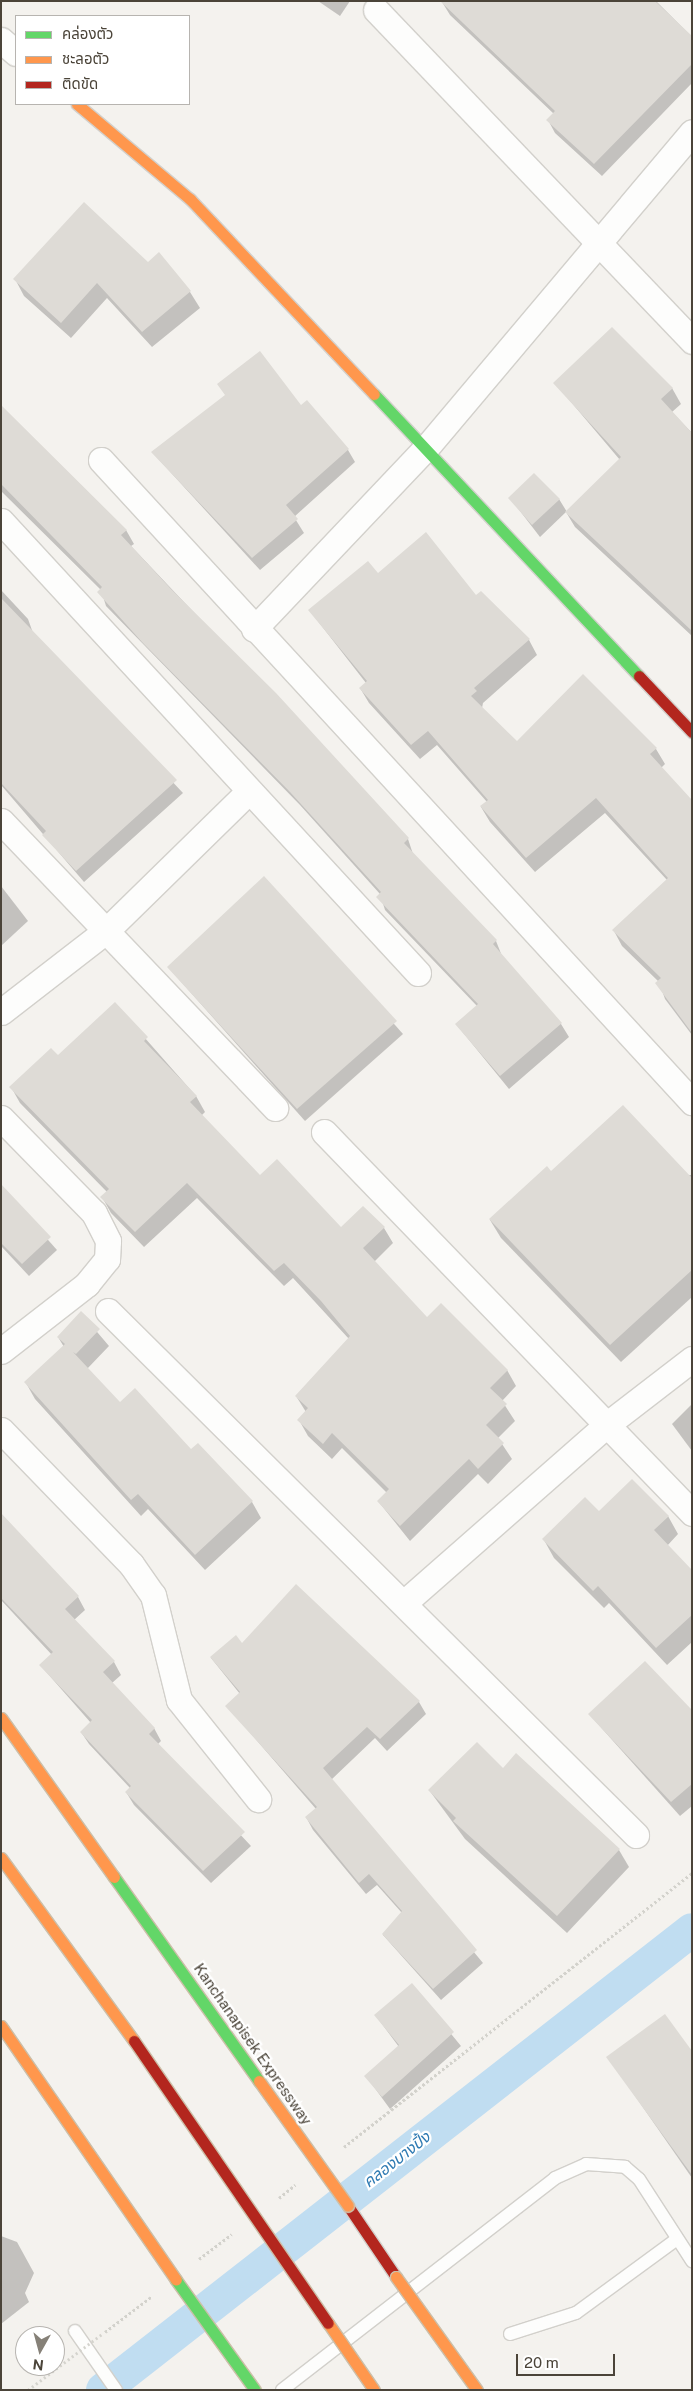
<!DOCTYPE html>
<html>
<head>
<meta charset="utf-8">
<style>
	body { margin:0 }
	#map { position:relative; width:693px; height:2391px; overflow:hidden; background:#f4f2ee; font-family:"Public Sans","Noto Sans Thai",sans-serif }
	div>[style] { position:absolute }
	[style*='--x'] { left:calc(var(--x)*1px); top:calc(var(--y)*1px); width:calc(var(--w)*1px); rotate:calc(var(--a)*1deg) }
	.shadow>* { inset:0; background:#0003 }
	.canal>* { height:34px; margin:-17px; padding:0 17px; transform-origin:17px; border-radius:17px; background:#c0ddf1 }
	.building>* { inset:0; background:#dedbd6 }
	.path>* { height:3px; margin-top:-1.5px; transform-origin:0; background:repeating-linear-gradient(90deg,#d3d2cc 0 2.5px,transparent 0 5px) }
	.roads { filter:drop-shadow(1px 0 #d2d0cb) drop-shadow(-1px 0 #d2d0cb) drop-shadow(0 1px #d2d0cb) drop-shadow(0 -1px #d2d0cb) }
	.lane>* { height:12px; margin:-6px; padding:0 6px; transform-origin:6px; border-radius:6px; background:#fdfdfc }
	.street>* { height:25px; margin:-12.5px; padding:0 12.5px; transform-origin:12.5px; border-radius:12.5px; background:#fdfdfc }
	.fast>* { height:11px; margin:-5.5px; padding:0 5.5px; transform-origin:5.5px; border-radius:5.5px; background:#63d668 }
	.slow>* { height:11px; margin:-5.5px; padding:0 5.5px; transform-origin:5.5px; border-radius:5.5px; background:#ff974d }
	.jam>* { height:11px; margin:-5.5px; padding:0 5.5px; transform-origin:5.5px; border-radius:5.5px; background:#b3261e }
	.path-bridge>* { height:3px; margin-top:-1.5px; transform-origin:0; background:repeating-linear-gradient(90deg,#d3d2cc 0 2.5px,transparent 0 5px) }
	.bridges { filter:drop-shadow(1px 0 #ccbfa9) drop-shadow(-1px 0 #ccbfa9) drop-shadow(0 1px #ccbfa9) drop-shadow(0 -1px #ccbfa9) }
	.fast-bridge>* { height:11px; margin:-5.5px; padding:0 5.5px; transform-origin:5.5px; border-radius:5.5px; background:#63d668 }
	.slow-bridge>* { height:11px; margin:-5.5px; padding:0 5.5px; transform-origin:5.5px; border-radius:5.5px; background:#ff974d }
	.jam-bridge>* { height:11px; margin:-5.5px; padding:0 5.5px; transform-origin:5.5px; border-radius:5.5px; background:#b3261e }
	span { translate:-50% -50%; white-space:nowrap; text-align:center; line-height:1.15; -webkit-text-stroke:4.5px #fff; paint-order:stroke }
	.street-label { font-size:15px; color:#4b4439 }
	.water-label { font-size:16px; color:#2e7ab2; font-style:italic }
	.frame { position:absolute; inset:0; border:2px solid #4b4439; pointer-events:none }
	.legend { position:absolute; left:15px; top:15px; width:175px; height:90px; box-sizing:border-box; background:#fff; border:1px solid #b7b4b0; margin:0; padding:6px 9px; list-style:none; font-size:15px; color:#4b4439 }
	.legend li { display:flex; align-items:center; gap:10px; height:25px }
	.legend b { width:25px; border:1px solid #b7b4b0 }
	.north { position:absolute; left:15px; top:2326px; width:50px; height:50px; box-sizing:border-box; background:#fff; border:1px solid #b7b4b0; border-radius:50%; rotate:187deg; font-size:14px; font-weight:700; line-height:20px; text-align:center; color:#4b4439 }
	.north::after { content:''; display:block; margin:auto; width:18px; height:22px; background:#868178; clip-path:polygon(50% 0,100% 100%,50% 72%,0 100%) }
	.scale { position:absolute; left:516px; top:2354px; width:99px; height:22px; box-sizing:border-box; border:2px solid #4b4439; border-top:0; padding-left:6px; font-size:15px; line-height:18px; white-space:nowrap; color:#4b4439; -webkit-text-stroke:4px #fff; paint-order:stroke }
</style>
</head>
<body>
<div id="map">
	<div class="shadow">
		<i style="clip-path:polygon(318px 1px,350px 1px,340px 16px)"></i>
		<i style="clip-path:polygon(656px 1px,692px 37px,692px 83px,602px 176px,555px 133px,548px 120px,554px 114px,450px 15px,442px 2px)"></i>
		<i style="clip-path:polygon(148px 263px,190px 292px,200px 308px,152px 347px,107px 298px,71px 338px,24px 296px,15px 279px)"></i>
		<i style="clip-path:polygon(555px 383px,672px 388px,681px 404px,672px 412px,692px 433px,692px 636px,575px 527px,566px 512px,540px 537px,510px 498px,559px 499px,567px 512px,620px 460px)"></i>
		<i style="clip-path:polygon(219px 384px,301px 407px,348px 450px,355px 462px,294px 517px,304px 533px,260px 570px,152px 452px,226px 396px)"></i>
		<i style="clip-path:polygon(1px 406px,126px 530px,134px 544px,131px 546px,408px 839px,413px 854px,496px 941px,502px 956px,561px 1024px,569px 1037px,509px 1089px,456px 1024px,477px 1006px,385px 910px,380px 894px,300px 805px,106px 606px,101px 590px,1px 491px)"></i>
		<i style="clip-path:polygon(378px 575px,476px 596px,529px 640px,537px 655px,483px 703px,482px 708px,517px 743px,583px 676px,656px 749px,665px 764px,661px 768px,692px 801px,692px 1035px,665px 999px,659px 982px,622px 946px,614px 931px,667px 880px,605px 813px,535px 872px,490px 822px,481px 807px,487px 802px,437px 745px,420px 759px,369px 703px,360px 688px,366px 683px,310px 611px)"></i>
		<i style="clip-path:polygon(1px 590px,28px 619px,33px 633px,183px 793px,84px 882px,1px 785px)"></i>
		<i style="clip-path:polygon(264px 877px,403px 1034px,305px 1121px,168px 967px)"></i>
		<i style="clip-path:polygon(1px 886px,28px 921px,1px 946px)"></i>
		<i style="clip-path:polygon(115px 1004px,196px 1096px,205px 1112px,201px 1116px,260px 1177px,341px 1229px,384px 1228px,393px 1243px,374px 1262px,427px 1318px,507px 1370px,516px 1386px,502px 1401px,515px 1421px,498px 1438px,512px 1459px,488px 1484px,478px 1474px,410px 1541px,378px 1501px,387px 1493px,342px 1448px,332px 1459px,308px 1436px,299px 1420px,306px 1412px,296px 1396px,349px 1339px,293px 1278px,284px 1286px,197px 1198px,144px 1247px,111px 1213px,102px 1197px,107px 1192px,20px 1103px,11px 1087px,58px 1057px)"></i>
		<i style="clip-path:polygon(551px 1173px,692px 1175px,692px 1297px,621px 1362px,501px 1238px,490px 1220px)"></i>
		<i style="clip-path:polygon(1px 1187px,57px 1250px,29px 1276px,1px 1246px)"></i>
		<i style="clip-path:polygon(81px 1313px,109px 1346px,87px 1369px,120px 1404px,191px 1451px,252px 1502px,261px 1518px,205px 1570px,148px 1509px,141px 1516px,35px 1399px,26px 1383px,64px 1347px,58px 1337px)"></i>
		<i style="clip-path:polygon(692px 1404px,692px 1451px,672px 1424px)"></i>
		<i style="clip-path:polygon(1px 1515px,78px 1597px,85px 1610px,74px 1620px,114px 1662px,121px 1675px,112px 1683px,154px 1728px,161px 1741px,157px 1745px,251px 1846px,211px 1883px,134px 1805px,126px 1792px,130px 1788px,89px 1744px,81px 1732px,91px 1723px,41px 1666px,52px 1655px,1px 1600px)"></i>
		<i style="clip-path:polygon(668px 1516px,678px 1534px,667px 1546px,692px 1572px,692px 1642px,667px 1665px,609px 1603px,604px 1608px,554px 1558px,544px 1540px)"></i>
		<i style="clip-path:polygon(296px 1586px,419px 1702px,426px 1714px,387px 1751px,375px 1738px,331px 1780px,483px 1963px,441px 2000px,383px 1935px,402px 1913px,377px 1885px,366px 1894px,313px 1830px,306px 1817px,316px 1809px,227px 1706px,240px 1694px,211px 1658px,242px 1645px)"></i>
		<i style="clip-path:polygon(692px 1712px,692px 1806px,680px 1816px,589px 1714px)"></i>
		<i style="clip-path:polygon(503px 1770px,619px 1850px,629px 1867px,567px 1933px,465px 1839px,429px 1790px)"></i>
		<i style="clip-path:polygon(411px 1985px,461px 2046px,390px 2109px,366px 2076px,399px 2047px,376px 2016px)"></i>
		<i style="clip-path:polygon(692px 2053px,692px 2178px,608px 2057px)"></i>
		<i style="clip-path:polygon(1px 2236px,17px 2242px,34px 2273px,25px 2293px,29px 2302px,1px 2324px)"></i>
	</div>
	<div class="canal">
		<i style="--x:103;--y:2390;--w:747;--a:-37.99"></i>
	</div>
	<div class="building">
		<i style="clip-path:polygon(440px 1px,655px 1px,692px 36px,692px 64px,594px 164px,546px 120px,555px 111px)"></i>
		<i style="clip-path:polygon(84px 202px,148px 262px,159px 252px,191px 291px,142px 332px,97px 283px,61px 323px,13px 279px)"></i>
		<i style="clip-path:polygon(612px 327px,673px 388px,661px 399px,692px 433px,692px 631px,565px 512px,621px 457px,553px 383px)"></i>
		<i style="clip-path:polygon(260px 351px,301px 405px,307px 400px,349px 449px,286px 505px,298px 519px,252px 558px,151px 452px,225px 395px,217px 384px)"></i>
		<i style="clip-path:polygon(1px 405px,127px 530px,121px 535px,171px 589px,276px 693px,409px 838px,404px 843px,497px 940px,493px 944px,562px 1023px,500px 1076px,455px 1024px,478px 1004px,376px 897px,381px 892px,290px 792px,142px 642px,97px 592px,102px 587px,1px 484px)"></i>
		<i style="clip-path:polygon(534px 473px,560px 499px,532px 525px,508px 498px)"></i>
		<i style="clip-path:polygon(426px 532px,476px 595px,481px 591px,530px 639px,474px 688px,477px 691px,471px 696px,517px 741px,583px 674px,657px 748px,650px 754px,692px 800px,692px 1033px,655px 983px,661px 978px,612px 930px,668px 878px,596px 798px,526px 858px,480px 806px,488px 800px,428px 731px,411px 745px,359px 688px,367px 681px,308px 610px,368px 561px,378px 573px)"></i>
		<i style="clip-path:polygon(1px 598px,177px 780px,76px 871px,42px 835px,46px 831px,1px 783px)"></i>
		<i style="clip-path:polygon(264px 876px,397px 1021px,297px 1109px,167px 967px)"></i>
		<i style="clip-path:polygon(115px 1002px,148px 1037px,144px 1041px,197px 1096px,190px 1102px,260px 1175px,277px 1159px,341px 1227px,363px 1206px,385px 1227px,363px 1248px,427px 1317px,441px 1303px,508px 1370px,490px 1388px,507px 1404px,486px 1425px,504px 1443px,478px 1469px,469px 1459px,400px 1526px,377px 1501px,389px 1489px,332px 1433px,323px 1444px,297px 1420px,308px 1408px,295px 1396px,350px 1336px,321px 1301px,284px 1263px,274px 1271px,187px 1183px,135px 1232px,100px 1197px,109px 1189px,9px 1087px,51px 1048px,58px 1055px)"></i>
		<i style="clip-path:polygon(623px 1105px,692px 1178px,692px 1270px,610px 1345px,489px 1219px,547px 1166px,551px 1171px)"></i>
		<i style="clip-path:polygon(1px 1184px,51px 1237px,22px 1264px,1px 1243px)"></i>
		<i style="clip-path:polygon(81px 1311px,100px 1329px,76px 1354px,73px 1352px,120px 1402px,135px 1388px,191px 1449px,198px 1443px,253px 1501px,195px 1555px,138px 1494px,131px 1500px,24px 1382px,65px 1344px,57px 1337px)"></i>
		<i style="clip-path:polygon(632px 1479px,669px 1516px,654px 1530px,692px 1570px,692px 1615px,656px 1648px,598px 1586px,593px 1591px,542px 1539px,585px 1497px,599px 1511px)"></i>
		<i style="clip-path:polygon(1px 1513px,79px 1596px,65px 1609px,115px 1661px,103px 1672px,155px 1728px,149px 1734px,245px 1832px,203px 1871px,125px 1792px,131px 1786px,80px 1732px,92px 1720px,39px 1665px,53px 1652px,1px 1598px)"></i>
		<i style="clip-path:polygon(296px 1584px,420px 1701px,380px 1739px,367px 1727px,323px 1768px,477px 1950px,433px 1989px,382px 1934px,402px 1911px,369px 1874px,359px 1883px,305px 1817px,317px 1807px,225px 1706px,240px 1692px,210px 1657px,236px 1635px,242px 1643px)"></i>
		<i style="clip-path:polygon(645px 1661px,692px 1710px,692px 1784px,671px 1802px,588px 1714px)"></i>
		<i style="clip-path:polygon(477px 1742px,503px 1768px,516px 1753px,620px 1849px,557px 1916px,453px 1821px,456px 1818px,428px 1790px)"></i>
		<i style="clip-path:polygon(412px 1983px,454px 2032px,382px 2097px,364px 2076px,399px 2045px,374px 2015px)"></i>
		<i style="clip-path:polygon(665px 2014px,692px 2051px,692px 2175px,606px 2057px)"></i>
	</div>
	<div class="path">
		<i style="--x:344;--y:2147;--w:443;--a:-38.2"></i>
		<i style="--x:279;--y:2198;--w:21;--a:-39"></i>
		<i style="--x:199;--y:2259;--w:41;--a:-37.1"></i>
		<i style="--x:105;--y:2332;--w:58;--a:-37.3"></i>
	</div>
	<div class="roads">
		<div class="lane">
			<i style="--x:75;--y:2331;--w:72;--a:55.2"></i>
			<i style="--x:510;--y:2334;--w:69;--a:-17.7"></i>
			<i style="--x:576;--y:2313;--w:125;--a:-36.2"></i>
			<i style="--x:282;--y:2390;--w:346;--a:-37.8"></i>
			<i style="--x:555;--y:2178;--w:34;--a:-24"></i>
			<i style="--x:586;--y:2164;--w:39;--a:4"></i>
			<i style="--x:625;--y:2167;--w:18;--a:41"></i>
			<i style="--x:639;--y:2179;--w:98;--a:57.1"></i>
		</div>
		<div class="street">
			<i style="--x:376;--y:10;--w:458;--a:46.3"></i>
			<i style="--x:1;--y:40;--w:20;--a:41"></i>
			<i style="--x:101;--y:460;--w:873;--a:47.37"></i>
			<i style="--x:1;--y:521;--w:615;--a:47.31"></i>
			<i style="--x:254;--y:629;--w:250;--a:-46.5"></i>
			<i style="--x:426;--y:448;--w:413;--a:-49.9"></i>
			<i style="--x:1;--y:821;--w:397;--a:46.3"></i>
			<i style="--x:1;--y:1012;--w:135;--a:-37.8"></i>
			<i style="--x:108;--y:929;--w:196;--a:-44.4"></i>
			<i style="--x:1;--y:1118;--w:133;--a:45.6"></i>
			<i style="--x:94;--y:1213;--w:31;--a:63"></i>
			<i style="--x:108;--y:1241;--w:18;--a:93"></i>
			<i style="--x:107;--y:1259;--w:32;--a:129"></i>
			<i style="--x:87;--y:1284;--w:109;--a:142.1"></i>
			<i style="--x:324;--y:1132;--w:530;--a:45.99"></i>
			<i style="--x:108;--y:1311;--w:744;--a:44.78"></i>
			<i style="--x:1;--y:1430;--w:187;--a:45.9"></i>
			<i style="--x:131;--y:1564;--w:38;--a:55"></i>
			<i style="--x:153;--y:1595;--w:108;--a:76.1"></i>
			<i style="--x:179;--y:1700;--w:127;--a:51.4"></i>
			<i style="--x:405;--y:1602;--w:266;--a:-41.3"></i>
			<i style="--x:605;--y:1426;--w:110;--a:-37.6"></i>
		</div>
		<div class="fast">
			<i style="--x:374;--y:394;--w:387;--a:46.8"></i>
		</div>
		<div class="slow">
			<i style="--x:77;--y:104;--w:148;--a:40.1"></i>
			<i style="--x:190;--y:199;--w:268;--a:46.7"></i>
		</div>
		<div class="jam">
			<i style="--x:639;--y:676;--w:77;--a:46.6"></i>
			<i style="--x:348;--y:2206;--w:86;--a:55.9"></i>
		</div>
	</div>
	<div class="path-bridge">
		<i style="--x:28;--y:2390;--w:93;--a:-37.1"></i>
	</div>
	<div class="bridges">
		<div class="fast-bridge">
			<i style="--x:114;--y:1877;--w:250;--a:54.6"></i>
			<i style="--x:176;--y:2280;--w:135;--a:54.3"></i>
		</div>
		<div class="slow-bridge">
			<i style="--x:1;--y:1718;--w:195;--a:54.6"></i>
			<i style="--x:1;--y:1858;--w:226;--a:54"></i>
			<i style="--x:1;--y:2026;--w:308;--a:55.4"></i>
			<i style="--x:259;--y:2081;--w:153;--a:54.5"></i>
			<i style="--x:396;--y:2277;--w:139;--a:54.4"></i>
			<i style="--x:328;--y:2323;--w:81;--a:55.5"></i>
		</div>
		<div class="jam-bridge">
			<i style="--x:134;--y:2041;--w:342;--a:55.5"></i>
		</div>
	</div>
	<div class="street-label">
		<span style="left:253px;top:2044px;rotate:55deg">Kanchanapisek Expressway</span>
	</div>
	<div class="water-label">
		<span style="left:397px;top:2160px;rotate:-38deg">คลองบางปิ้ง</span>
	</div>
	<div class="frame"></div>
	<ul class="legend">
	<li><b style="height:6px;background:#63d668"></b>คล่องตัว</li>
	<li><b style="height:6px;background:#ff974d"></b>ชะลอตัว</li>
	<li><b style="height:6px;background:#b3261e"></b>ติดขัด</li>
	</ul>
	<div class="north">N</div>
	<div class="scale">20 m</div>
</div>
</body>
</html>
